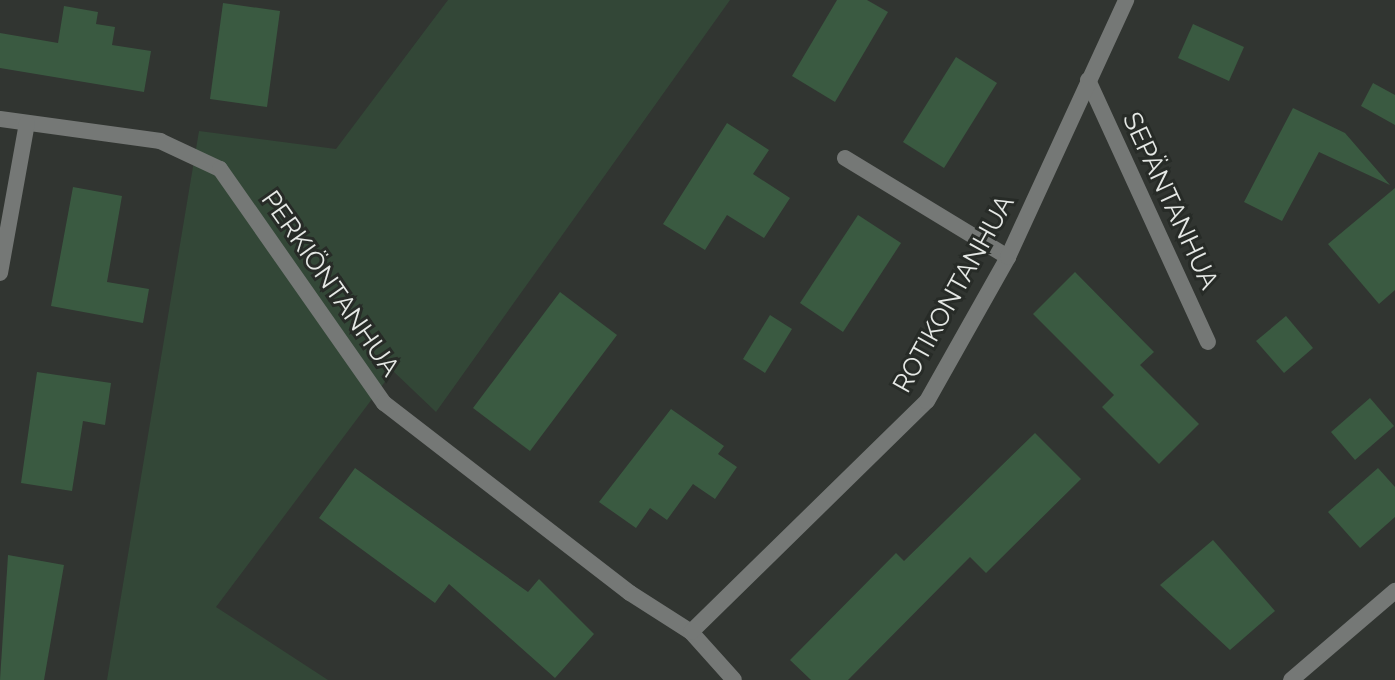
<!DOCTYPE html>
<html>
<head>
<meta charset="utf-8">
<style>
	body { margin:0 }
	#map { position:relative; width:1395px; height:680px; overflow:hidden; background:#313531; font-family:Raleway,sans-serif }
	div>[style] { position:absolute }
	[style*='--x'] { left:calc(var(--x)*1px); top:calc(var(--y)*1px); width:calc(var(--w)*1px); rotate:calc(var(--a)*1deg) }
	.green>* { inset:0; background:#334737 }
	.building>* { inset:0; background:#3a5a41 }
	.street>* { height:16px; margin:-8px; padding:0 8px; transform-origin:8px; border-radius:8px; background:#757876 }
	span { translate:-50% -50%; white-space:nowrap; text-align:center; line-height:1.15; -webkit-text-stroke:6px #272b27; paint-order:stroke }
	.street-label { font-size:26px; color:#e5e8e5 }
</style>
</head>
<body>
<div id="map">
	<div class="green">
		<i style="clip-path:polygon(448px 0,730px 0,436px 412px,393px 371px,216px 607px,328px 680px,107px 680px,199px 131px,336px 149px)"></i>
	</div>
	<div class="building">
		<i style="clip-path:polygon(837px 0,867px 0,888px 12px,835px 102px,792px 76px)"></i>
		<i style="clip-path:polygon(223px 3px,280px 11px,267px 107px,210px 99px)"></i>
		<i style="clip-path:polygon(64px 6px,98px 12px,96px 24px,115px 27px,112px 45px,151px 51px,144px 92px,0 68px,0 33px,58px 43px)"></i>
		<i style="clip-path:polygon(1193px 24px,1244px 47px,1229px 81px,1178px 58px)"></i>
		<i style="clip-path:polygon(956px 57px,997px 83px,944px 168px,903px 142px)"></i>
		<i style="clip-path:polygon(1373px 83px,1395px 95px,1395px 125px,1361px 106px)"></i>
		<i style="clip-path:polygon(1293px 108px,1345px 133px,1390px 185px,1319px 152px,1282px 221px,1244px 202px)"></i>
		<i style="clip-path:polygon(727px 123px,769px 150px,753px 174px,790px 198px,764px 238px,727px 215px,705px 250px,663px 224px)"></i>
		<i style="clip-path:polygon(73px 187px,122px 196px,107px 282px,149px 289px,143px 323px,51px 306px)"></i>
		<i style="clip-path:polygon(1395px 188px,1395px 290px,1379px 304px,1328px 244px)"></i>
		<i style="clip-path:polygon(858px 215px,901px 243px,843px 332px,800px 303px)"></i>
		<i style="clip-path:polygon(1075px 272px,1154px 352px,1140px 365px,1199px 424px,1159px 464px,1102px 407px,1114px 395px,1033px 314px)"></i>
		<i style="clip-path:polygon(560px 292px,617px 335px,530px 451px,473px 408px)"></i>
		<i style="clip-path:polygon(770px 315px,792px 329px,765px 373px,743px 359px)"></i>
		<i style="clip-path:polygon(1286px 316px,1313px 348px,1284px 373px,1256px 341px)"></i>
		<i style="clip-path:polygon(37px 372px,111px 383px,105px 425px,83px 421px,72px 491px,21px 483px)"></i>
		<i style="clip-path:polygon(1370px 398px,1394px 426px,1355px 460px,1331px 432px)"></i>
		<i style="clip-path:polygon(671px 409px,724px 446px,718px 454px,737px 467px,715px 499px,693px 484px,667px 520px,650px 508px,636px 528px,599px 502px)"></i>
		<i style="clip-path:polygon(1035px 433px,1081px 479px,986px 573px,970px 557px,848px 680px,811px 680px,790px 660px,896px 553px,904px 561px)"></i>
		<i style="clip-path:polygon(355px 468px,528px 592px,539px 579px,594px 634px,555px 678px,449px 584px,435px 603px,319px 518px)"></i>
		<i style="clip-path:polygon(1378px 468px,1395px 487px,1395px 517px,1360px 548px,1328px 512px)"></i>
		<i style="clip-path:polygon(1213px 540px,1275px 611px,1230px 650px,1160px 585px)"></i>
		<i style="clip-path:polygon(8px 555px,64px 565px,44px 680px,0 680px)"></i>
	</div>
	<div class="street">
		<i style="--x:1088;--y:80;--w:288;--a:65.4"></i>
		<i style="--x:0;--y:119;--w:162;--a:7.8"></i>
		<i style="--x:160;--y:141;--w:66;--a:25"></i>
		<i style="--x:220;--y:169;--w:286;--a:55"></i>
		<i style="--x:384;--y:403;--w:311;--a:37.7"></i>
		<i style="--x:630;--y:593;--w:72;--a:32.6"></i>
		<i style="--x:691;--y:632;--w:64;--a:48.1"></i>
		<i style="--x:845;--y:158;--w:191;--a:31.3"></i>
		<i style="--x:0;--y:273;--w:152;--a:-79.8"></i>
		<i style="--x:691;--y:632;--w:330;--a:-44.4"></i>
		<i style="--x:927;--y:401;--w:165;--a:-60.6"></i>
		<i style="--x:1008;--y:257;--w:283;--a:-65.3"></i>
		<i style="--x:1291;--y:680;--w:137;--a:-40.6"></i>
	</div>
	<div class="street-label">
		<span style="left:1170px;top:201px;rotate:65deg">SEPÄNTANHUA</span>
		<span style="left:330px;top:284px;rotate:55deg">PERKIÖNTANHUA</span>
		<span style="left:954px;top:294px;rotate:-61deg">ROTIKONTANHUA</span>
	</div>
</div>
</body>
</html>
